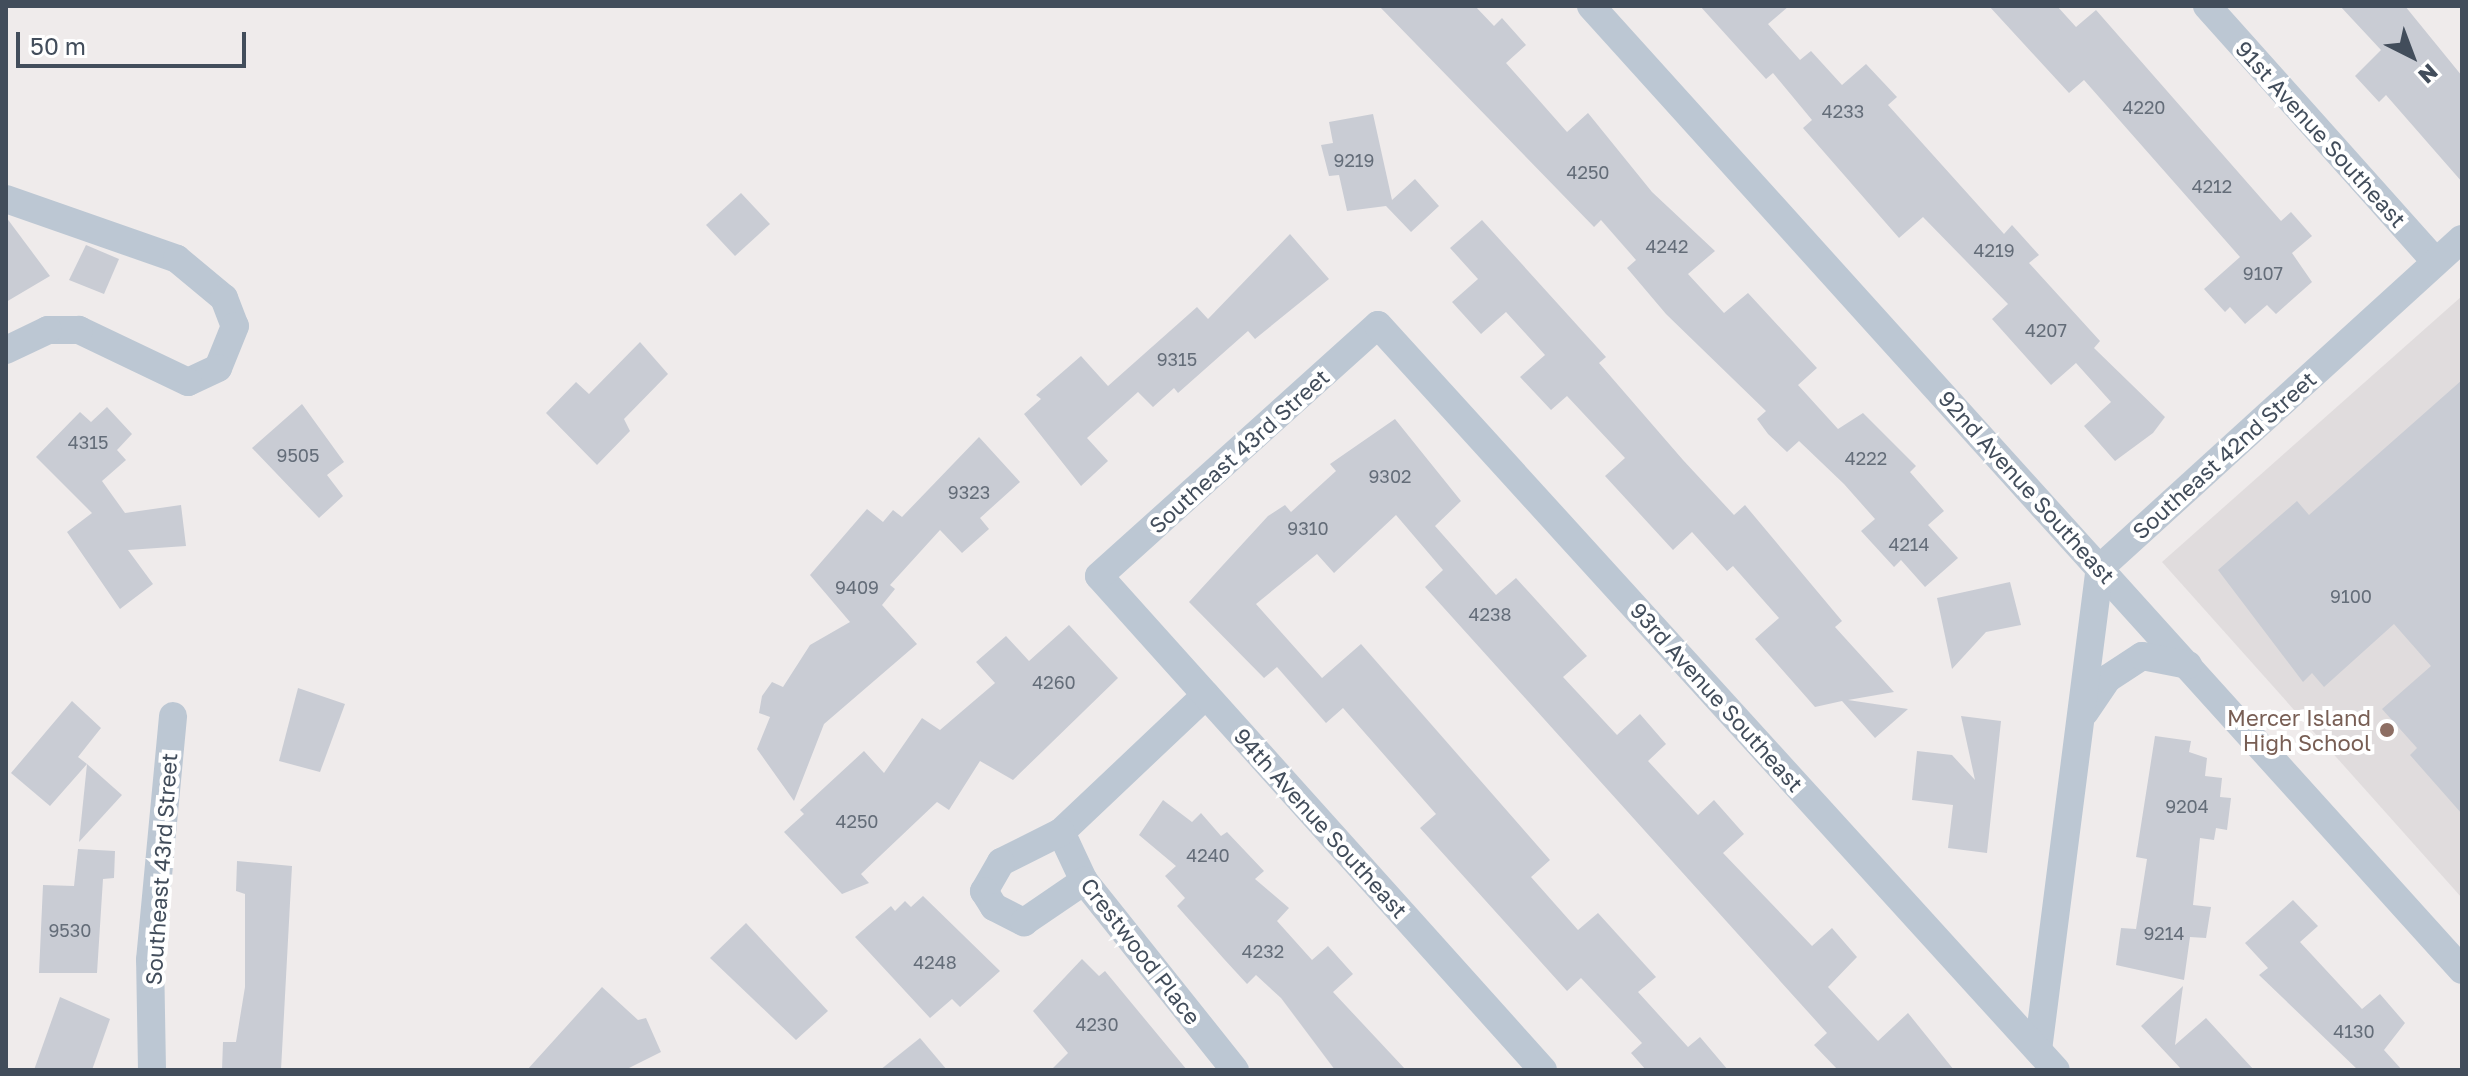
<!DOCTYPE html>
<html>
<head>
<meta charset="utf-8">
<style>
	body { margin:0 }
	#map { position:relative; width:2468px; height:1076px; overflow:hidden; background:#efebeb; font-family:"Golos Text",sans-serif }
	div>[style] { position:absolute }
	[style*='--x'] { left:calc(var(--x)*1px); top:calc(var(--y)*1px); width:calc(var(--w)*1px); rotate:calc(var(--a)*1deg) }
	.education>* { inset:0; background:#e0dcdd }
	.building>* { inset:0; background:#c9ccd4 }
	.street>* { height:28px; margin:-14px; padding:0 14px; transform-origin:14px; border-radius:14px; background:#bcc7d3 }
	.dots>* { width:22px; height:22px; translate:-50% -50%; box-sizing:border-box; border:4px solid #fff; border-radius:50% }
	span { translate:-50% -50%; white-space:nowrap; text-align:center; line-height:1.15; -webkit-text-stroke:8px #fff; paint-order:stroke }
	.number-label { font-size:18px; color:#646d79 }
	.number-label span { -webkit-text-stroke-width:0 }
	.street-label { font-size:22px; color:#424d5b }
	.education-label { font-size:22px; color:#785e54 }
	.right { translate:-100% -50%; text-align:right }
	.frame { position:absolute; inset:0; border:8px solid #424d5b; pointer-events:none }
	.north { position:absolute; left:2372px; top:16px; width:80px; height:80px; -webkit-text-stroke:6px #fff; paint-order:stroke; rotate:138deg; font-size:22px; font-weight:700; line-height:32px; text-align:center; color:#424d5b }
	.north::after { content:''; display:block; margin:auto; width:28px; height:36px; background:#424d5b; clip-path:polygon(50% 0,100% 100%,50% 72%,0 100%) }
	.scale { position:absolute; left:16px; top:32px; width:230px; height:36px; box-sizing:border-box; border:4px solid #424d5b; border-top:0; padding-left:10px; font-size:24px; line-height:28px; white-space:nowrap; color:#424d5b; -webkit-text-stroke:6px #fff; paint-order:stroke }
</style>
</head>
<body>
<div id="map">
	<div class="education">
		<i style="clip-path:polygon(2462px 296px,2462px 898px,2162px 562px)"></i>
	</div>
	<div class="building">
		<i style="clip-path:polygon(1379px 6px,1475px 6px,1494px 26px,1502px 18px,1526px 45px,1506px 63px,1567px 132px,1588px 113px,1652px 192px,1715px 251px,1688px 274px,1724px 313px,1748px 293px,1817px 368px,1798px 385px,1838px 429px,1863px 413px,1916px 466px,1910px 472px,1944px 511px,1928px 525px,1958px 558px,1925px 587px,1901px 560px,1894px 567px,1861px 531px,1875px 519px,1844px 484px,1799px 441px,1787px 452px,1768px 434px,1757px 419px,1766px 411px,1666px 314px,1627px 268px,1636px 260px,1601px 220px,1594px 227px)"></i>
		<i style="clip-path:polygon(1700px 6px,1789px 6px,1768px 24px,1800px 60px,1811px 51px,1842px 85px,1866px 64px,1897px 97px,1888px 105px,2004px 234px,2012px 225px,2039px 255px,2029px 263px,2100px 341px,2094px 348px,2165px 417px,2153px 433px,2115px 461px,2084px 426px,2111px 402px,2076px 363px,2051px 385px,1992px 319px,2008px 304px,1923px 217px,1899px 238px,1803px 128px,1812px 120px,1773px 73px,1766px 79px)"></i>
		<i style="clip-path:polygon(1989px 6px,2057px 6px,2076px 27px,2096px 10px,2281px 221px,2291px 212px,2312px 236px,2292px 253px,2312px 282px,2276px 314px,2267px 305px,2245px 324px,2230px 307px,2225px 312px,2204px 289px,2240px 257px,2084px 80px,2069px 93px)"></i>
		<i style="clip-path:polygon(2340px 6px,2405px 6px,2462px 76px,2462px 182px,2386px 95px,2379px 102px,2355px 76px,2381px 50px)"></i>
		<i style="clip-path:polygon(1373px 114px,1392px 200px,1415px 179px,1439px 206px,1411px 232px,1386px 206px,1347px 211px,1339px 175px,1329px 176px,1321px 145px,1333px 143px,1329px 122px)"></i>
		<i style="clip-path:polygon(741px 193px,770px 224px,735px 256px,706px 225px)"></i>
		<i style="clip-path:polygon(6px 217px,50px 276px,6px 302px)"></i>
		<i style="clip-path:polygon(1482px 220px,1606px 357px,1599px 363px,1683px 460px,1734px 515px,1745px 505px,1842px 621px,1835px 627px,1894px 692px,1848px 700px,1908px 709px,1875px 738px,1842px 701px,1815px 707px,1755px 639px,1779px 618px,1733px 566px,1727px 571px,1692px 532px,1673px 550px,1605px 476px,1625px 458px,1567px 396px,1551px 410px,1520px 377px,1545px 355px,1506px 312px,1481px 334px,1452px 302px,1478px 279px,1450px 248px)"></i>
		<i style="clip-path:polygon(1290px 234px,1329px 279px,1255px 339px,1248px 331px,1178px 393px,1174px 388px,1153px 407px,1138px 392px,1087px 438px,1108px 461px,1081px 486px,1024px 414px,1041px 399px,1036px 395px,1081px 356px,1108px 386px,1197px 307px,1208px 319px)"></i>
		<i style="clip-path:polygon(86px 245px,119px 259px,104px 294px,69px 280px)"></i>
		<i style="clip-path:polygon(640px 342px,668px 374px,624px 419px,630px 431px,597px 465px,546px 413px,576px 382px,589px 394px)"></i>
		<i style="clip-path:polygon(2462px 380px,2462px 814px,2410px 755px,2417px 748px,2382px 709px,2431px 666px,2394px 624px,2324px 687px,2312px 673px,2303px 682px,2218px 570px,2297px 501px,2309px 515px)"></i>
		<i style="clip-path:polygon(302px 404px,344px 462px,327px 475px,343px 496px,319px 518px,252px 448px)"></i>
		<i style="clip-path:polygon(107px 407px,132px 434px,117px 450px,126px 460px,102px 481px,125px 513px,181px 505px,186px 546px,128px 550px,153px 584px,120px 609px,67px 532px,92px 513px,36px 457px,80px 412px,91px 422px)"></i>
		<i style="clip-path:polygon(1395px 419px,1461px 501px,1435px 526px,1496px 595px,1516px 578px,1587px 656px,1563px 677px,1617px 735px,1640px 714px,1666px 744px,1648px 761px,1698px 815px,1714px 800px,1744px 834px,1723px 853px,1812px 946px,1832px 928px,1857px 957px,1828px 987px,1878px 1041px,1908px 1013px,1954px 1070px,1838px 1070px,1814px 1045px,1827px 1033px,1425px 587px,1443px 570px,1396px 515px,1334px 573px,1317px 554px,1256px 604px,1322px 678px,1361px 644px,1550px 860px,1531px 877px,1578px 930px,1598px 913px,1656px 977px,1638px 992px,1688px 1047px,1700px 1037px,1728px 1070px,1646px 1070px,1631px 1053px,1642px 1043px,1581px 978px,1567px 991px,1420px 828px,1436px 814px,1343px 708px,1326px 723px,1277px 667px,1264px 678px,1189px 602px,1268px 516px,1285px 505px,1291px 512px,1336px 471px,1330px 464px)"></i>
		<i style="clip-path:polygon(979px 437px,1020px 482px,980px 518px,989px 529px,962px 553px,940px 530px,890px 585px,895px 589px,882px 605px,917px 644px,824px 724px,794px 801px,757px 749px,770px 717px,759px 713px,762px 696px,772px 682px,783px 687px,810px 645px,850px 622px,810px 575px,867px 509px,883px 522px,893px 510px,902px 517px)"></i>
		<i style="clip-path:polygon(2010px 582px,2021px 625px,1986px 632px,1952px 669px,1937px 598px)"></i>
		<i style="clip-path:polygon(1069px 625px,1118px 678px,1013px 780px,980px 761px,949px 810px,937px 802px,861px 874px,869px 883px,842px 894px,784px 832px,804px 814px,800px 810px,864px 751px,884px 773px,922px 718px,940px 730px,995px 683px,976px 662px,1006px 636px,1029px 661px)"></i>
		<i style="clip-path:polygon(298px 688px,345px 704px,320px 772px,279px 761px)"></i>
		<i style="clip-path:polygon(72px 701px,101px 728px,78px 757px,87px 764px,50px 806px,11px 773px)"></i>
		<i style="clip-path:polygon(1961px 716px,2001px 721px,1987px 853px,1948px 848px,1953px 805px,1912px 800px,1917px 751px,1952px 755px,1975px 780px)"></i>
		<i style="clip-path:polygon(2155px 736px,2191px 741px,2189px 752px,2207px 758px,2205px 776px,2222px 778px,2220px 797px,2231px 798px,2227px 830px,2216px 828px,2214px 840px,2200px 838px,2193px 905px,2211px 907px,2206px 938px,2190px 937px,2184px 980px,2116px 965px,2121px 928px,2136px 929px,2147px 859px,2136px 857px)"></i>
		<i style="clip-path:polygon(87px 764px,122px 795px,79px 842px)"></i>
		<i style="clip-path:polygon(1163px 800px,1192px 822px,1201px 813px,1221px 836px,1227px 832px,1264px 871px,1255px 879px,1289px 908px,1277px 921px,1312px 960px,1328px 946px,1353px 974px,1333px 992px,1406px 1070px,1335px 1070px,1281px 998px,1256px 975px,1247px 984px,1224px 959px,1177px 906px,1185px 898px,1165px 876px,1176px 866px,1139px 835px)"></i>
		<i style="clip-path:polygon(78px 849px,115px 851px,114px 878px,103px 879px,97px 973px,39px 973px,43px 885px,74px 886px)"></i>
		<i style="clip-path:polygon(237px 861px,292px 866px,281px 1070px,222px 1070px,223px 1042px,236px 1042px,245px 987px,245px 894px,236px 891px)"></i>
		<i style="clip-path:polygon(923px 896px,1000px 971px,960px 1007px,952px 999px,930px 1018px,855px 937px,891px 906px,895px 911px,905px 901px,911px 907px)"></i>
		<i style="clip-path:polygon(2293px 900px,2318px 926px,2300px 942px,2362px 1009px,2380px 994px,2405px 1023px,2384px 1050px,2402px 1070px,2358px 1070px,2259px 975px,2268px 968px,2245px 943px)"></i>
		<i style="clip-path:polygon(746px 923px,828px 1011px,796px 1040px,710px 958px)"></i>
		<i style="clip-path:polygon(1082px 959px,1099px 976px,1105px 971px,1187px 1070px,1051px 1070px,1068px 1053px,1033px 1011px)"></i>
		<i style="clip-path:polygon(2183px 986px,2175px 1045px,2206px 1018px,2254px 1070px,2182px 1070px,2141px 1026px)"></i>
		<i style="clip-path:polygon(602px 987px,638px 1020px,646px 1018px,661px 1052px,625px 1070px,527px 1070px)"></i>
		<i style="clip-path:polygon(60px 997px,110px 1019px,92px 1070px,34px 1070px)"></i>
		<i style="clip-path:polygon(920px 1038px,947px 1070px,880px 1070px)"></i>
	</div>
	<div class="street">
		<i style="--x:1591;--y:6;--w:1299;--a:47.9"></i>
		<i style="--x:2207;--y:6;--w:343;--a:48.2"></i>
		<i style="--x:6;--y:199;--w:181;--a:19.3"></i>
		<i style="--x:177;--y:259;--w:61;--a:39.7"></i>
		<i style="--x:224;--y:298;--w:30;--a:69"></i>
		<i style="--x:235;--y:326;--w:45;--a:112"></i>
		<i style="--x:218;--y:368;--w:33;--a:155"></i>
		<i style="--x:188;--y:382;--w:121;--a:-154.5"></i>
		<i style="--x:79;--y:330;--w:31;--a:180"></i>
		<i style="--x:48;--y:330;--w:47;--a:154.5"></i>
		<i style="--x:1206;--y:695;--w:199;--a:136.6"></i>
		<i style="--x:1061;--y:832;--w:54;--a:64.9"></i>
		<i style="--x:1084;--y:881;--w:242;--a:51.4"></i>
		<i style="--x:2085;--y:712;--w:40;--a:-56"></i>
		<i style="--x:2107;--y:679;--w:42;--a:-33.3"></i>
		<i style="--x:2142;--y:656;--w:47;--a:11.1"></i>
		<i style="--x:1061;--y:832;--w:67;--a:153.4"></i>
		<i style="--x:1001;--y:862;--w:34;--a:120"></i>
		<i style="--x:984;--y:891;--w:19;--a:58"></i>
		<i style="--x:994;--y:907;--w:34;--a:27"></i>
		<i style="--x:1024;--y:922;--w:73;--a:-34.3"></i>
		<i style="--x:2038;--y:1050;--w:486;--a:-82.7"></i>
		<i style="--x:2100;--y:568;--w:489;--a:-42.3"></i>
		<i style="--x:152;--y:1070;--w:110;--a:-91"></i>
		<i style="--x:150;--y:960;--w:245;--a:-84.6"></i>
		<i style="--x:1543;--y:1070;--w:664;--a:-131.95"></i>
		<i style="--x:1099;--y:576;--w:375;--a:-42"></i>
		<i style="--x:1378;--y:325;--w:1007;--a:47.7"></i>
	</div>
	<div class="dots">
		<i style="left:2387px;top:730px;background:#8d6e63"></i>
	</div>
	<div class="number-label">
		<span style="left:2144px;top:107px">4220</span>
		<span style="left:1843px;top:111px">4233</span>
		<span style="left:1354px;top:160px">9219</span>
		<span style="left:1588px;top:172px">4250</span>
		<span style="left:2212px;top:186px">4212</span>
		<span style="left:1667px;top:246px">4242</span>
		<span style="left:1994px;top:250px">4219</span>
		<span style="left:2263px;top:273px">9107</span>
		<span style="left:2046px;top:330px">4207</span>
		<span style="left:1177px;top:359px">9315</span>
		<span style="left:88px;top:442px">4315</span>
		<span style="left:298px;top:455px">9505</span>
		<span style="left:1866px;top:458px">4222</span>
		<span style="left:1390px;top:476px">9302</span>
		<span style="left:969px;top:492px">9323</span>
		<span style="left:1308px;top:528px">9310</span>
		<span style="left:1909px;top:544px">4214</span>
		<span style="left:857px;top:587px">9409</span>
		<span style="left:2351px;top:596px">9100</span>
		<span style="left:1490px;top:614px">4238</span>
		<span style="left:1054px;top:682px">4260</span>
		<span style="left:2187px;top:806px">9204</span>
		<span style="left:857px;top:821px">4250</span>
		<span style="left:1208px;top:855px">4240</span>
		<span style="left:70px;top:930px">9530</span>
		<span style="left:2164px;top:933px">9214</span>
		<span style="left:1263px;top:951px">4232</span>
		<span style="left:935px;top:962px">4248</span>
		<span style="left:1097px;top:1024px">4230</span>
		<span style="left:2354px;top:1031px">4130</span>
	</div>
	<div class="street-label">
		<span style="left:2321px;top:134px;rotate:48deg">91st Avenue Southeast</span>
		<span style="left:1239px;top:451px;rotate:-42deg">Southeast 43rd Street</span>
		<span style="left:2224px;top:455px;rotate:-42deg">Southeast 42nd Street</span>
		<span style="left:2027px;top:487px;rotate:48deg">92nd Avenue Southeast</span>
		<span style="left:1717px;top:697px;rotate:48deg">93rd Avenue Southeast</span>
		<span style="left:1321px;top:823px;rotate:48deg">94th Avenue Southeast</span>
		<span style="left:161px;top:869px;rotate:-86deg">Southeast 43rd Street</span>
		<span style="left:1141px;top:951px;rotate:52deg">Crestwood Place</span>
	</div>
	<div class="education-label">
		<span class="right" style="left:2371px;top:730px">Mercer Island<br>High School</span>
	</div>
	<div class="frame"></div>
	<div class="north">N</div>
	<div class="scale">50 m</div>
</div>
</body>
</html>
